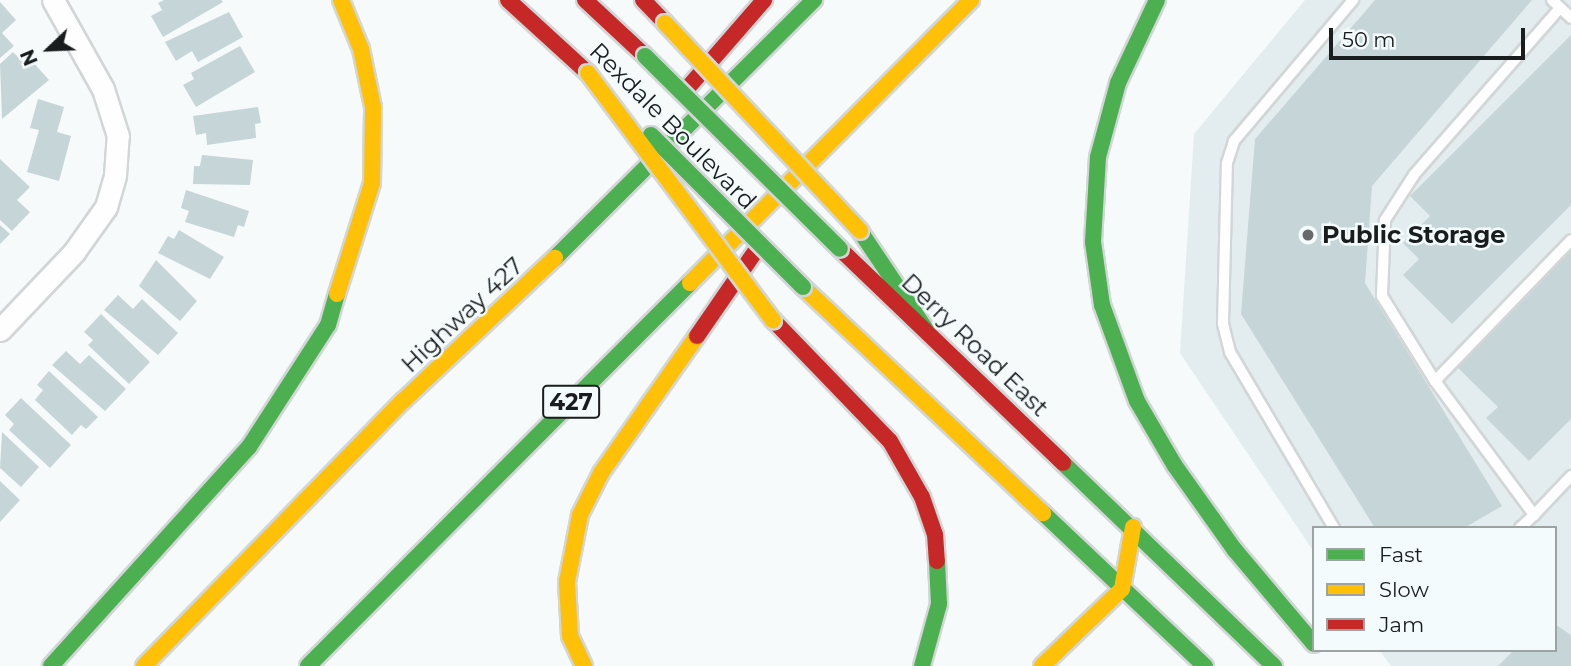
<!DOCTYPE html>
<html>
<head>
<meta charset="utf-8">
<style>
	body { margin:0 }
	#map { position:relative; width:1571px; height:666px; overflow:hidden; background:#f6fafb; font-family:Montserrat,sans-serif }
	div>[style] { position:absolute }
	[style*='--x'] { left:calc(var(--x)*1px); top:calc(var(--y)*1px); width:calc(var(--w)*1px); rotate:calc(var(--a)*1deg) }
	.built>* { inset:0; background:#e3edef }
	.building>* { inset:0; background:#c6d5d7 }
	.roads { filter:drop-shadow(2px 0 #d2d6d6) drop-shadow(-2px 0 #d2d6d6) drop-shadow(0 2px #d2d6d6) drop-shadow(0 -2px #d2d6d6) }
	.lane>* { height:10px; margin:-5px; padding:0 5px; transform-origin:5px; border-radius:5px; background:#fefefe }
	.street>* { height:21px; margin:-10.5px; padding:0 10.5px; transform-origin:10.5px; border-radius:10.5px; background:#fefefe }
	.fast>* { height:16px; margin:-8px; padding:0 8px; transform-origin:8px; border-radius:8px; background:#4caf50 }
	.slow>* { height:16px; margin:-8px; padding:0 8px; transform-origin:8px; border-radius:8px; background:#ffc107 }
	.jam>* { height:16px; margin:-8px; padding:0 8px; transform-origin:8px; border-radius:8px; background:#c62828 }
	.bridges { filter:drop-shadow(2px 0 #d2d6d6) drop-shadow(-2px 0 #d2d6d6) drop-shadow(0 2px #d2d6d6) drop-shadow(0 -2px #d2d6d6) }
	.fast-bridge>* { height:16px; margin:-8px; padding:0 8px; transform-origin:8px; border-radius:8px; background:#4caf50 }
	.slow-bridge>* { height:16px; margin:-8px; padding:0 8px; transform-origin:8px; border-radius:8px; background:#ffc107 }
	.dots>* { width:19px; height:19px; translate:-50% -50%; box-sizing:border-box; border:4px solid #f4fbfd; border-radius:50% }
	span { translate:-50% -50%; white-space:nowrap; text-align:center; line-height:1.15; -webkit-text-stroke:5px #f4fbfd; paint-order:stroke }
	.shield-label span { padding:2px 5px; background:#f4fbfd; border:2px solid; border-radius:5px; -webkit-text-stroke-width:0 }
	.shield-label { font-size:23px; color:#1a1d1d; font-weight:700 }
	.street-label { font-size:24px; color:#1a1d1d }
	.poi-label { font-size:24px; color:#1a1d1d; font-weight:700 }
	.left { translate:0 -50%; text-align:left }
	.legend { position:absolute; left:1312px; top:526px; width:245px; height:126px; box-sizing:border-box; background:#f4fbfd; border:2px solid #9da2a3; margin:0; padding:9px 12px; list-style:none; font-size:21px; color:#1a1d1d }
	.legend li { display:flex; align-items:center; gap:14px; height:35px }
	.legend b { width:35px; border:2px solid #9da2a3 }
	.north { position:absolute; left:14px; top:14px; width:70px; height:70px; -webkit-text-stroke:5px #f4fbfd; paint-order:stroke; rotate:247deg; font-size:19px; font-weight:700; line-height:28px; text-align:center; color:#1a1d1d }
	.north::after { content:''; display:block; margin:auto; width:24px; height:32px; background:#1a1d1d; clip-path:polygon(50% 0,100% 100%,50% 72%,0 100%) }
	.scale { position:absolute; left:1329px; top:28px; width:196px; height:32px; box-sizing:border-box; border:4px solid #1a1d1d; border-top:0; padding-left:9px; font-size:21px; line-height:24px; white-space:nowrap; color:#1a1d1d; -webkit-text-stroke:5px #f4fbfd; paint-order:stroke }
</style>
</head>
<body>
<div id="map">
	<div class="built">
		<i style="clip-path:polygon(1305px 0,1571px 0,1571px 666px,1391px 666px,1379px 650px,1555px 650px,1555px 528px,1314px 528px,1314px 552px,1180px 353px,1194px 134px)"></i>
	</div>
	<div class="building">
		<i style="clip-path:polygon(164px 0,221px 0,223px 2px,163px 37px,151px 16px,162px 10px,158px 3px)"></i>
		<i style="clip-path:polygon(1375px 0,1532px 0,1372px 186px,1365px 283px,1502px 506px,1464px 528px,1375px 528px,1241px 314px,1255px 139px)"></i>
		<i style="clip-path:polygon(0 2px,16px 20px,2px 33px,14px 46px,0 58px)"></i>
		<i style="clip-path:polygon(229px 12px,243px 37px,198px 62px,192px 51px,176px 61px,165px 42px)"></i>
		<i style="clip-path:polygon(1571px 35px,1571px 205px,1452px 324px,1403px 275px,1419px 259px,1403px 243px,1430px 216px,1410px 196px)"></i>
		<i style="clip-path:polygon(240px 46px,255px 72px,196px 107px,183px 85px,194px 79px,191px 73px)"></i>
		<i style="clip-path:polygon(13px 52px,27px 66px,32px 61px,49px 80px,2px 119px,0 64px)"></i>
		<i style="clip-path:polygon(38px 99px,64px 107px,57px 132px,71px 136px,59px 181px,27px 172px,39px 130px,30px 128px)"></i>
		<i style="clip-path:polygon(258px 107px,261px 123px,255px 124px,256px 138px,207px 145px,206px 133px,196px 135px,193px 116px)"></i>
		<i style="clip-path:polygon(202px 155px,253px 160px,250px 185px,193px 184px,194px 166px,200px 166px)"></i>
		<i style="clip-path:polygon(0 159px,30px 187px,17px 200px,30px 212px,12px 231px,0 220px)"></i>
		<i style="clip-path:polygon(186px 190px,249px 211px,244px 227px,238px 225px,234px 237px,185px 222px,189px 211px,181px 208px)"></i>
		<i style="clip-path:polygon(0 225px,10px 234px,0 244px)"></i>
		<i style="clip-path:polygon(179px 230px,224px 257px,210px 279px,158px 253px,168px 236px,174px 239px)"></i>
		<i style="clip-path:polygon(1571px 249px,1571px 419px,1529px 461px,1486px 418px,1498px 407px,1455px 365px)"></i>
		<i style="clip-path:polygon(156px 260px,197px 301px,180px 321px,139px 286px)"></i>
		<i style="clip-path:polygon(118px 295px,133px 309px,142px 299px,178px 333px,158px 355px,104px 310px)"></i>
		<i style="clip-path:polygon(101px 314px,150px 362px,129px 384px,88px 345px,93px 340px,84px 332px)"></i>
		<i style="clip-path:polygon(66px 351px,80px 364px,89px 355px,126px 389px,105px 411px,52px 365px)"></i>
		<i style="clip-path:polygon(49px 371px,98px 417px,86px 429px,81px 425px,72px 435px,35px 400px,43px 390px,37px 385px)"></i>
		<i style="clip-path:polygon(21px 398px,71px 445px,50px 468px,9px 430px,14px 424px,5px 415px)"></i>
		<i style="clip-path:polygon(2px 432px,39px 467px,21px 487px,0 468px)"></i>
		<i style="clip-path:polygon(0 481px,20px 500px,0 522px)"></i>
		<i style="clip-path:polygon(1555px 624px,1571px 635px,1571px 666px,1498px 666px,1514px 650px,1555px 650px)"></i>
	</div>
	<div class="roads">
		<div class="lane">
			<i style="--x:1552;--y:0;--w:26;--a:43"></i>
			<i style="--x:1560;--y:8;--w:222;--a:131.2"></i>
			<i style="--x:1414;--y:175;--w:54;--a:122.8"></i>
			<i style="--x:1385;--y:220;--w:76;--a:92.3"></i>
			<i style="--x:1382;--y:296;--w:100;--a:58.1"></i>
			<i style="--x:1435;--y:381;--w:196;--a:-46"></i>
			<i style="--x:1435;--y:381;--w:167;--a:53.5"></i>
			<i style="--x:1534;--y:515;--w:54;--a:-46.5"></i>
			<i style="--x:1334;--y:528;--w:204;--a:-120.6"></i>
			<i style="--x:1230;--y:352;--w:29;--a:-104"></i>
			<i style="--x:1223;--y:324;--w:161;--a:-88.6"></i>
			<i style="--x:1227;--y:163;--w:23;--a:-72"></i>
			<i style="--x:1234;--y:141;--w:185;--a:-49.8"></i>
			<i style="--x:1520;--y:528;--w:19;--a:-43"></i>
		</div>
		<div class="street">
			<i style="--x:0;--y:330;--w:108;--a:-46.5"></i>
			<i style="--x:74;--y:252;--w:55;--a:-54.6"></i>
			<i style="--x:106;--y:207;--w:33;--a:-74"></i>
			<i style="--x:115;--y:175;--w:39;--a:-86"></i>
			<i style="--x:118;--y:136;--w:49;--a:-107.7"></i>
			<i style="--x:103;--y:89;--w:102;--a:-119.3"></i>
		</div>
		<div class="fast">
			<i style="--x:1157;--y:0;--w:92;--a:115.2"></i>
			<i style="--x:1118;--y:83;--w:77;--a:105.1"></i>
			<i style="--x:1098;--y:157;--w:85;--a:93.4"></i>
			<i style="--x:1093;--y:242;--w:64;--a:81.9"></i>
			<i style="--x:1102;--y:305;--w:102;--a:70"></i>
			<i style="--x:1137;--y:401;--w:75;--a:59.7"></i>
			<i style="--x:1175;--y:466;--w:102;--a:54.6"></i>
			<i style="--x:1234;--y:549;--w:124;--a:49.9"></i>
			<i style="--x:860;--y:231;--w:120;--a:56.2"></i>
			<i style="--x:555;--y:258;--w:366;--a:-44.9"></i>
			<i style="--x:1063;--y:463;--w:293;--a:43.9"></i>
			<i style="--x:1043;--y:513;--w:223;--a:43.4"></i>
			<i style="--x:51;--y:666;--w:295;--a:-47.9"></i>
			<i style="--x:249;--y:447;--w:145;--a:-57.1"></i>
			<i style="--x:328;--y:325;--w:32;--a:-74"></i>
			<i style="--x:308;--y:666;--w:541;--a:-45.07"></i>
			<i style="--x:922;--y:666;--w:64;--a:-74.7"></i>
			<i style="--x:939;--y:604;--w:43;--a:-92.7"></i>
		</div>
		<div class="slow">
			<i style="--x:690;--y:283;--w:399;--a:-45.2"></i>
			<i style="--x:803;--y:287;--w:330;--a:43.3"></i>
			<i style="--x:337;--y:294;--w:116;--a:-72.5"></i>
			<i style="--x:372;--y:183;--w:76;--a:-89.2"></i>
			<i style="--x:373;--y:107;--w:59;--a:-101.7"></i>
			<i style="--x:361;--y:49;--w:53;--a:-112.2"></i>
			<i style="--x:144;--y:666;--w:371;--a:-45.7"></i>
			<i style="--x:403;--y:401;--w:209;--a:-43.3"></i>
			<i style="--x:584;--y:666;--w:33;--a:-115"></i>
			<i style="--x:570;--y:636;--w:54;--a:-93.2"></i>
			<i style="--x:567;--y:582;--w:68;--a:-79"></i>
			<i style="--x:580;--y:515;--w:47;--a:-63.4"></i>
			<i style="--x:601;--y:473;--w:167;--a:-55"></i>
			<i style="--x:1042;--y:666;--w:111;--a:-43.9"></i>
			<i style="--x:1122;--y:589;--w:63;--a:-79.9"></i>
		</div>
		<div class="jam">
			<i style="--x:508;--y:0;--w:108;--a:42.4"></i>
			<i style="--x:585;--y:0;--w:82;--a:43"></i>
			<i style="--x:643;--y:0;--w:32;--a:46"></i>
			<i style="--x:685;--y:91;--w:121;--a:-49"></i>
			<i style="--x:840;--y:249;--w:309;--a:43.8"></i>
			<i style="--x:773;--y:320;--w:168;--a:46"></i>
			<i style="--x:890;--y:441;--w:64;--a:60.3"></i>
			<i style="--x:922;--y:497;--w:39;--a:71"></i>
			<i style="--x:935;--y:534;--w:27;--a:86"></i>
			<i style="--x:697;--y:336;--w:106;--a:-55.4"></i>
		</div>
	</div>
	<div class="bridges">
		<div class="fast-bridge">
			<i style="--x:645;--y:56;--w:274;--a:44.7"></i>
			<i style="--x:651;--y:135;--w:215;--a:45"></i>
		</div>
		<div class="slow-bridge">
			<i style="--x:665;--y:23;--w:285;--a:46.8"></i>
			<i style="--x:588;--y:73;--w:309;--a:53.2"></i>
		</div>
	</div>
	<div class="dots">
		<i style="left:1308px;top:235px;background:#676a6b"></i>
	</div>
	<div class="shield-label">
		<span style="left:571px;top:402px">427</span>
	</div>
	<div class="street-label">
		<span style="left:673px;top:126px;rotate:45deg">Rexdale Boulevard</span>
		<span style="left:462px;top:315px;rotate:-43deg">Highway 427</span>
		<span style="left:975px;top:345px;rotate:44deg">Derry Road East</span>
	</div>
	<div class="poi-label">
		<span class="left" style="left:1322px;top:235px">Public Storage</span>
	</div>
	<ul class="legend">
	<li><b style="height:9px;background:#4caf50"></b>Fast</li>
	<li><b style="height:9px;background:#ffc107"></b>Slow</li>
	<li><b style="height:9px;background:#c62828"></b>Jam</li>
	</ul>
	<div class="north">N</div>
	<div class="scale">50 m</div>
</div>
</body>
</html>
